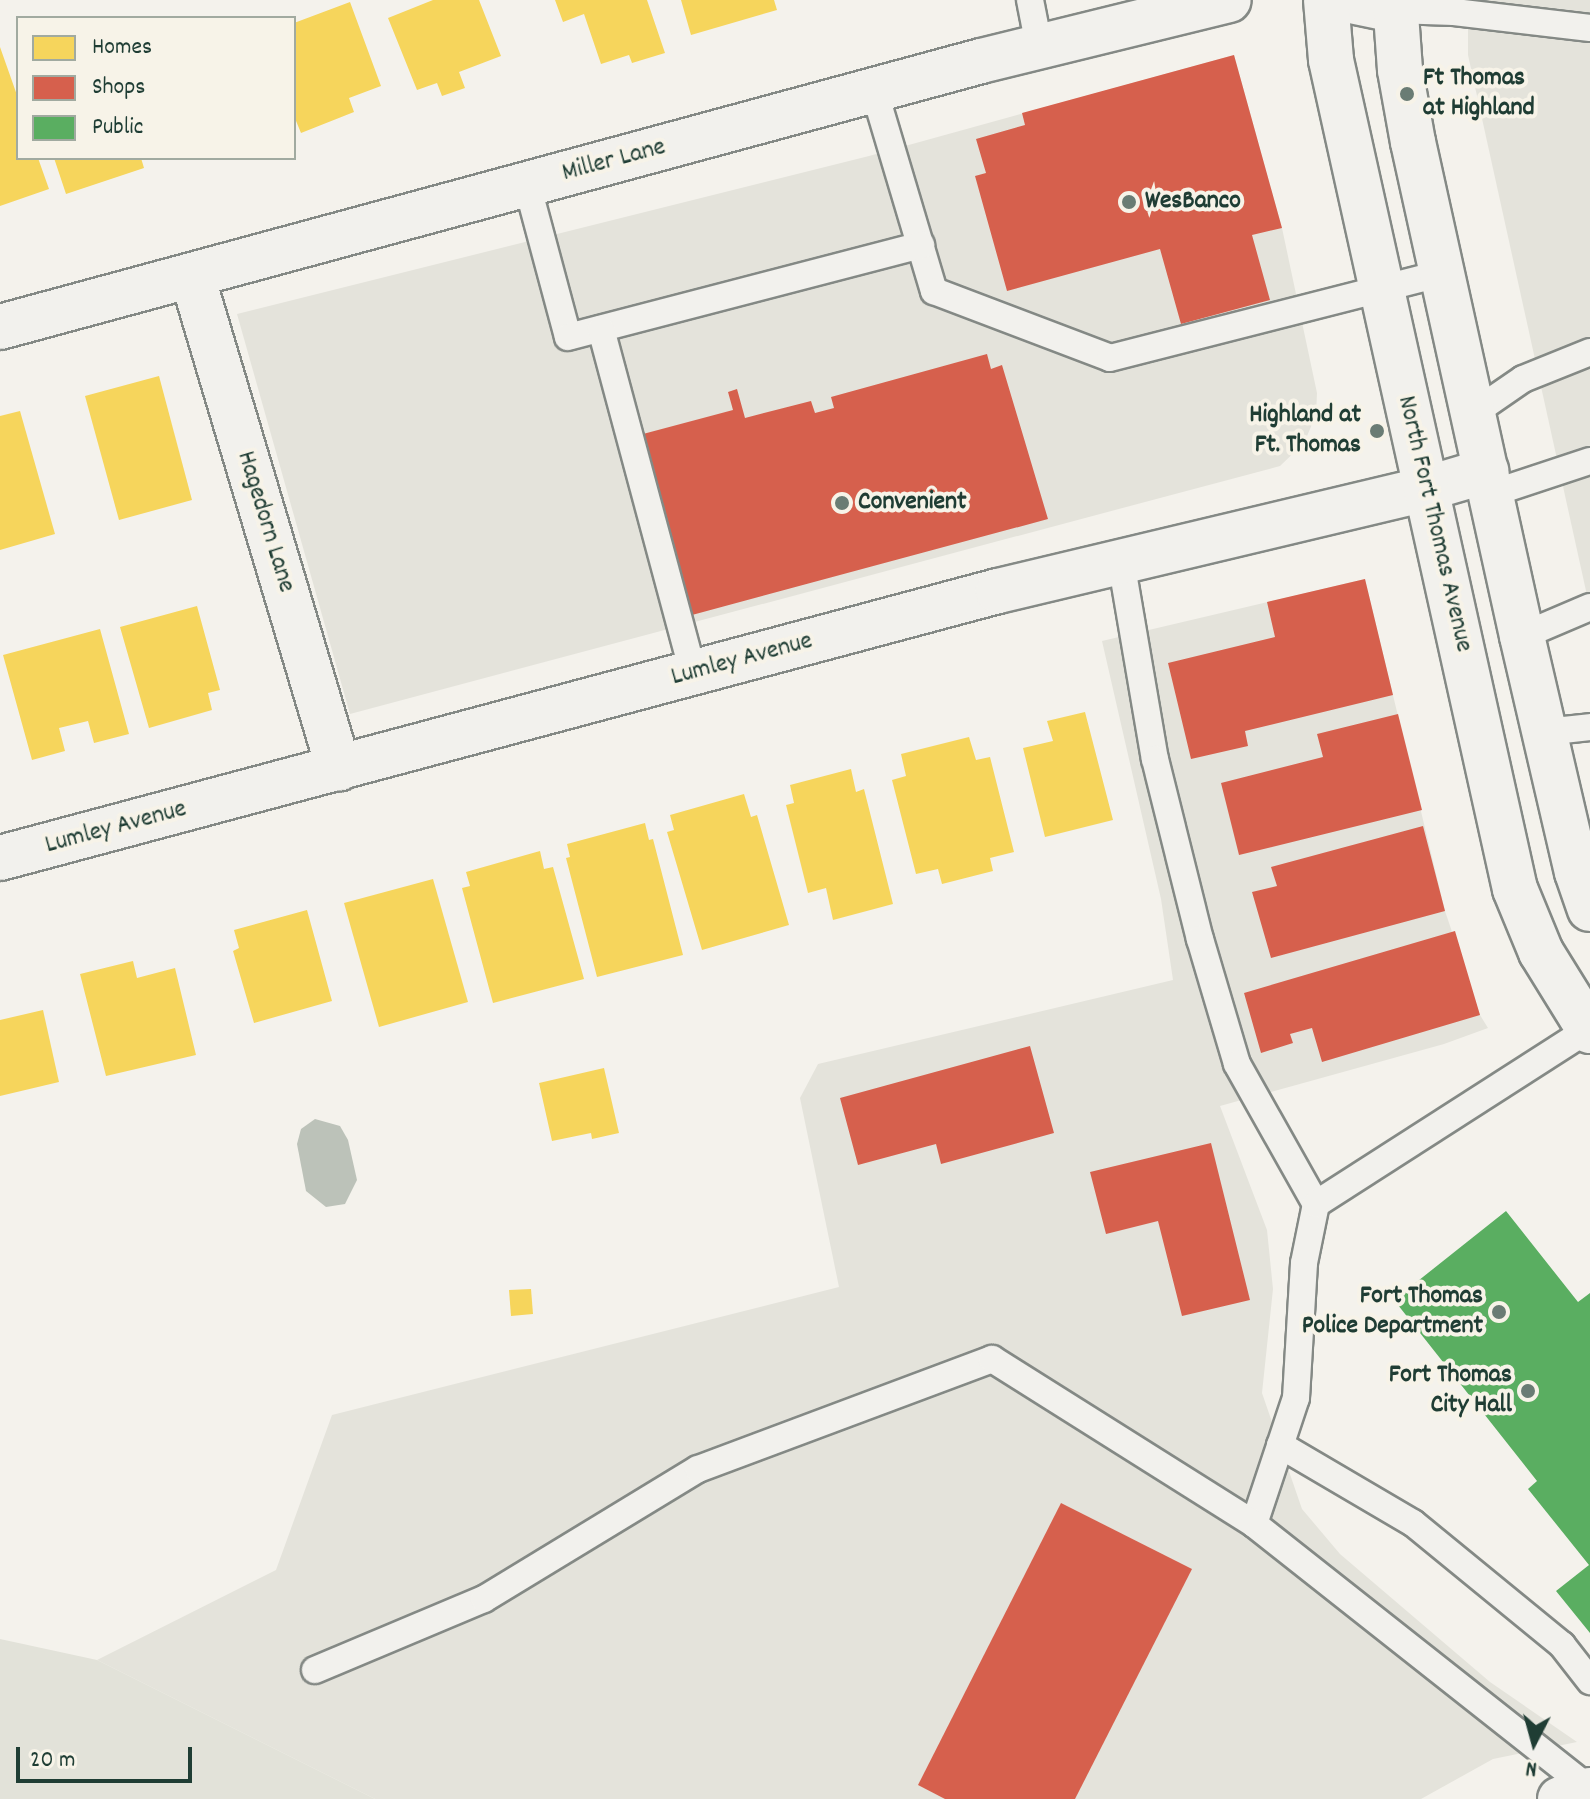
<!DOCTYPE html>
<html>
<head>
<meta charset="utf-8">
<style>
	body { margin:0 }
	#map { position:relative; width:1590px; height:1799px; overflow:hidden; background:#f4f2ec; font-family:Dekko,sans-serif }
	div>[style] { position:absolute }
	[style*='--x'] { left:calc(var(--x)*1px); top:calc(var(--y)*1px); width:calc(var(--w)*1px); rotate:calc(var(--a)*1deg) }
	.built>* { inset:0; background:#e4e3db }
	.green>* { inset:0; background:#e2e2d9 }
	.water>* { inset:0; background:#bcc2b9 }
	.homes>* { inset:0; background:#f6d55c }
	.shops>* { inset:0; background:#d6604d }
	.public>* { inset:0; background:#5aae61 }
	.roads { filter:drop-shadow(2px 0 #848985) drop-shadow(-2px 0 #848985) drop-shadow(0 2px #848985) drop-shadow(0 -2px #848985) }
	.service>* { height:26px; margin:-13px; padding:0 13px; transform-origin:13px; border-radius:13px; background:#f2f1ed }
	.minor>* { height:44px; margin:-22px; padding:0 22px; transform-origin:22px; border-radius:22px; background:#f2f1ed }
	.secondary>* { height:44px; margin:-22px; padding:0 22px; transform-origin:22px; border-radius:22px; background:#f2f1ed }
	.dots>* { width:22px; height:22px; translate:-50% -50%; box-sizing:border-box; border:4px solid #f7f3e8; border-radius:50% }
	span { translate:-50% -50%; white-space:nowrap; text-align:center; line-height:1.15; -webkit-text-stroke:8px #f7f3e8; paint-order:stroke }
	.poi-label { font-size:26px; color:#1f3d34; font-weight:700 }
	.left { translate:0 -50%; text-align:left }
	.right { translate:-100% -50%; text-align:right }
	.street-label { font-size:26px; color:#1f3d34 }
	.legend { position:absolute; left:16px; top:16px; width:280px; height:144px; box-sizing:border-box; background:#f7f3e8; border:2px solid #a1aaa0; margin:0; padding:10px 14px; list-style:none; font-size:24px; color:#1f3d34 }
	.legend li { display:flex; align-items:center; gap:16px; height:40px }
	.legend b { width:40px; border:2px solid #a1aaa0 }
	.north { position:absolute; left:1494px; top:1703px; width:80px; height:80px; -webkit-text-stroke:6px #f7f3e8; paint-order:stroke; rotate:186deg; font-size:22px; font-weight:700; line-height:32px; text-align:center; color:#1f3d34 }
	.north::after { content:''; display:block; margin:auto; width:28px; height:36px; background:#1f3d34; clip-path:polygon(50% 0,100% 100%,50% 72%,0 100%) }
	.scale { position:absolute; left:16px; top:1747px; width:176px; height:36px; box-sizing:border-box; border:4px solid #1f3d34; border-top:0; padding-left:10px; font-size:24px; line-height:28px; white-space:nowrap; color:#1f3d34; -webkit-text-stroke:6px #f7f3e8; paint-order:stroke }
</style>
</head>
<body>
<div id="map">
	<div class="built">
		<i style="clip-path:polygon(1468px 0,1590px 0,1590px 609px,1468px 55px)"></i>
		<i style="clip-path:polygon(1234px 55px,1282px 228px,1317px 393px,1316px 415px,1304px 443px,1280px 466px,350px 714px,237px 314px,869px 156px)"></i>
		<i style="clip-path:polygon(1365px 579px,1445px 911px,1480px 1015px,1488px 1028px,1444px 1044px,1220px 1106px,1267px 1230px,1273px 1289px,1262px 1393px,1302px 1509px,1340px 1554px,1490px 1682px,1577px 1742px,1493px 1759px,1421px 1799px,375px 1799px,97px 1660px,276px 1570px,332px 1415px,839px 1287px,800px 1098px,818px 1064px,1173px 980px,1161px 899px,1102px 641px)"></i>
	</div>
	<div class="green">
		<i style="clip-path:polygon(0 1639px,97px 1660px,375px 1799px,0 1799px)"></i>
	</div>
	<div class="water">
		<i style="clip-path:polygon(315px 1119px,340px 1126px,348px 1140px,357px 1180px,345px 1204px,326px 1207px,306px 1191px,297px 1144px,301px 1129px)"></i>
	</div>
	<div class="homes">
		<i style="clip-path:polygon(433px 0,479px 0,501px 56px,459px 72px,465px 88px,442px 96px,437px 83px,417px 90px,388px 18px)"></i>
		<i style="clip-path:polygon(555px 0,647px 0,665px 53px,632px 63px,629px 55px,601px 64px,584px 14px,563px 22px)"></i>
		<i style="clip-path:polygon(681px 0,774px 0,777px 10px,691px 35px)"></i>
		<i style="clip-path:polygon(350px 2px,381px 86px,349px 98px,354px 112px,301px 133px,294px 116px,294px 23px)"></i>
		<i style="clip-path:polygon(0 47px,18px 98px,18px 158px,38px 158px,49px 189px,0 206px)"></i>
		<i style="clip-path:polygon(54px 158px,141px 158px,144px 168px,66px 194px)"></i>
		<i style="clip-path:polygon(159px 376px,192px 500px,119px 520px,85px 396px)"></i>
		<i style="clip-path:polygon(20px 411px,55px 534px,0 550px,0 416px)"></i>
		<i style="clip-path:polygon(197px 606px,220px 690px,208px 693px,212px 710px,149px 728px,120px 627px)"></i>
		<i style="clip-path:polygon(100px 629px,129px 734px,94px 743px,88px 721px,59px 728px,65px 751px,32px 760px,3px 655px)"></i>
		<i style="clip-path:polygon(1085px 712px,1113px 820px,1045px 837px,1023px 748px,1053px 741px,1047px 721px)"></i>
		<i style="clip-path:polygon(969px 737px,976px 760px,990px 757px,1014px 852px,990px 858px,993px 871px,942px 884px,938px 869px,916px 874px,892px 780px,906px 776px,901px 754px)"></i>
		<i style="clip-path:polygon(851px 769px,856px 792px,864px 789px,893px 904px,833px 920px,826px 888px,808px 893px,786px 805px,794px 803px,790px 785px)"></i>
		<i style="clip-path:polygon(744px 794px,751px 817px,757px 815px,789px 925px,702px 950px,667px 832px,674px 830px,670px 815px)"></i>
		<i style="clip-path:polygon(645px 823px,649px 840px,653px 839px,683px 955px,597px 977px,566px 858px,570px 857px,567px 844px)"></i>
		<i style="clip-path:polygon(540px 851px,544px 869px,553px 867px,584px 979px,493px 1003px,462px 888px,470px 886px,466px 872px)"></i>
		<i style="clip-path:polygon(433px 879px,468px 1002px,379px 1027px,344px 903px)"></i>
		<i style="clip-path:polygon(307px 910px,332px 1001px,254px 1023px,233px 951px,239px 948px,234px 930px)"></i>
		<i style="clip-path:polygon(133px 961px,137px 978px,175px 968px,196px 1055px,106px 1076px,80px 974px)"></i>
		<i style="clip-path:polygon(43px 1010px,59px 1082px,0 1096px,0 1020px)"></i>
		<i style="clip-path:polygon(604px 1068px,619px 1133px,592px 1139px,591px 1133px,552px 1141px,539px 1083px)"></i>
		<i style="clip-path:polygon(531px 1289px,533px 1314px,511px 1316px,509px 1290px)"></i>
	</div>
	<div class="shops">
		<i style="clip-path:polygon(1234px 55px,1282px 228px,1252px 235px,1270px 300px,1181px 324px,1160px 249px,1007px 291px,975px 176px,986px 173px,976px 139px,1025px 125px,1022px 113px)"></i>
		<i style="clip-path:polygon(987px 354px,991px 369px,1002px 365px,1048px 519px,692px 615px,643px 434px,733px 410px,728px 392px,737px 389px,745px 418px,811px 401px,815px 413px,834px 408px,831px 397px)"></i>
		<i style="clip-path:polygon(1365px 579px,1393px 695px,1245px 731px,1248px 746px,1191px 759px,1168px 663px,1275px 637px,1267px 602px)"></i>
		<i style="clip-path:polygon(1398px 714px,1422px 810px,1239px 855px,1221px 783px,1323px 757px,1317px 734px)"></i>
		<i style="clip-path:polygon(1423px 826px,1445px 911px,1271px 958px,1252px 892px,1277px 886px,1271px 867px)"></i>
		<i style="clip-path:polygon(1455px 931px,1480px 1015px,1322px 1062px,1312px 1028px,1290px 1034px,1293px 1043px,1261px 1053px,1244px 993px)"></i>
		<i style="clip-path:polygon(1030px 1046px,1054px 1133px,941px 1164px,936px 1144px,858px 1165px,840px 1098px)"></i>
		<i style="clip-path:polygon(1211px 1143px,1250px 1300px,1182px 1316px,1158px 1221px,1106px 1234px,1090px 1172px)"></i>
		<i style="clip-path:polygon(1061px 1503px,1192px 1569px,1075px 1799px,945px 1799px,918px 1785px)"></i>
	</div>
	<div class="public">
		<i style="clip-path:polygon(1506px 1211px,1578px 1302px,1590px 1293px,1590px 1633px,1556px 1591px,1589px 1565px,1528px 1489px,1537px 1481px,1394px 1300px)"></i>
	</div>
	<div class="roads">
		<div class="service">
			<i style="--x:1030;--y:0;--w:47;--a:78.9"></i>
			<i style="--x:1394;--y:10;--w:60;--a:1.9"></i>
			<i style="--x:1454;--y:12;--w:137;--a:6.7"></i>
			<i style="--x:874;--y:90;--w:210;--a:73.4"></i>
			<i style="--x:934;--y:291;--w:188;--a:20.8"></i>
			<i style="--x:1110;--y:358;--w:344;--a:-14.3"></i>
			<i style="--x:527;--y:184;--w:158;--a:75"></i>
			<i style="--x:568;--y:337;--w:365;--a:-14.6"></i>
			<i style="--x:601;--y:329;--w:356;--a:75"></i>
			<i style="--x:1475;--y:412;--w:58;--a:-34.5"></i>
			<i style="--x:1523;--y:379;--w:72;--a:-21.9"></i>
			<i style="--x:1490;--y:494;--w:105;--a:-18.3"></i>
			<i style="--x:1121;--y:561;--w:201;--a:80.3"></i>
			<i style="--x:1155;--y:759;--w:186;--a:76"></i>
			<i style="--x:1200;--y:939;--w:130;--a:73.5"></i>
			<i style="--x:1237;--y:1064;--w:161;--a:60.6"></i>
			<i style="--x:1522;--y:636;--w:74;--a:-23.1"></i>
			<i style="--x:1545;--y:732;--w:45;--a:-6.3"></i>
			<i style="--x:1280;--y:1445;--w:154;--a:30.4"></i>
			<i style="--x:1413;--y:1523;--w:193;--a:39.3"></i>
			<i style="--x:1562;--y:1645;--w:46;--a:52.1"></i>
			<i style="--x:1254;--y:1524;--w:133;--a:-71.6"></i>
			<i style="--x:1296;--y:1398;--w:135;--a:-86.6"></i>
			<i style="--x:1304;--y:1263;--w:60;--a:-78.5"></i>
			<i style="--x:1316;--y:1204;--w:326;--a:-32.7"></i>
			<i style="--x:315;--y:1670;--w:183;--a:-22.8"></i>
			<i style="--x:484;--y:1599;--w:250;--a:-31.3"></i>
			<i style="--x:698;--y:1469;--w:314;--a:-20.5"></i>
			<i style="--x:992;--y:1359;--w:310;--a:32.2"></i>
			<i style="--x:1254;--y:1524;--w:428;--a:38.3"></i>
		</div>
		<div class="minor">
			<i style="--x:1346;--y:0;--w:49;--a:11.8"></i>
			<i style="--x:192;--y:276;--w:514;--a:73.4"></i>
			<i style="--x:0;--y:327;--w:1016;--a:-15.17"></i>
			<i style="--x:981;--y:61;--w:255;--a:-13.8"></i>
			<i style="--x:0;--y:858;--w:1033;--a:-14.98"></i>
			<i style="--x:998;--y:591;--w:439;--a:-13.4"></i>
			<i style="--x:1425;--y:489;--w:64;--a:-16.4"></i>
			<i style="--x:1560;--y:1799;--w:31;--a:-17"></i>
		</div>
		<div class="secondary">
			<i style="--x:1326;--y:0;--w:60;--a:85.2"></i>
			<i style="--x:1331;--y:60;--w:849;--a:77.49"></i>
			<i style="--x:1515;--y:889;--w:68;--a:67.6"></i>
			<i style="--x:1541;--y:952;--w:93;--a:58.2"></i>
			<i style="--x:1395;--y:0;--w:70;--a:85.9"></i>
			<i style="--x:1400;--y:70;--w:73;--a:79.8"></i>
			<i style="--x:1413;--y:142;--w:506;--a:77.56"></i>
			<i style="--x:1522;--y:636;--w:242;--a:76.9"></i>
			<i style="--x:1577;--y:872;--w:39;--a:71"></i>
		</div>
	</div>
	<div class="dots">
		<i style="left:1407px;top:94px;background:#6a7c74"></i>
		<i style="left:1129px;top:202px;background:#6a7c74"></i>
		<i style="left:1377px;top:431px;background:#6a7c74"></i>
		<i style="left:842px;top:503px;background:#6a7c74"></i>
		<i style="left:1499px;top:1312px;background:#6a7c74"></i>
		<i style="left:1528px;top:1391px;background:#6a7c74"></i>
	</div>
	<div class="poi-label">
		<span class="left" style="left:1423px;top:94px">Ft Thomas<br>at Highland</span>
		<span class="left" style="left:1145px;top:202px">WesBanco</span>
		<span class="right" style="left:1361px;top:431px">Highland at<br>Ft. Thomas</span>
		<span class="left" style="left:858px;top:503px">Convenient</span>
		<span class="right" style="left:1483px;top:1312px">Fort Thomas<br>Police Department</span>
		<span class="right" style="left:1512px;top:1391px">Fort Thomas<br>City Hall</span>
	</div>
	<div class="street-label">
		<span style="left:614px;top:161px;rotate:-15deg">Miller Lane</span>
		<span style="left:265px;top:522px;rotate:73deg">Hagedorn Lane</span>
		<span style="left:1434px;top:524px;rotate:77deg">North Fort Thomas Avenue</span>
		<span style="left:742px;top:660px;rotate:-15deg">Lumley Avenue</span>
		<span style="left:116px;top:828px;rotate:-15deg">Lumley Avenue</span>
	</div>
	<ul class="legend">
	<li><b style="height:22px;background:#f6d55c"></b>Homes</li>
	<li><b style="height:22px;background:#d6604d"></b>Shops</li>
	<li><b style="height:22px;background:#5aae61"></b>Public</li>
	</ul>
	<div class="north">N</div>
	<div class="scale">20 m</div>
</div>
</body>
</html>
